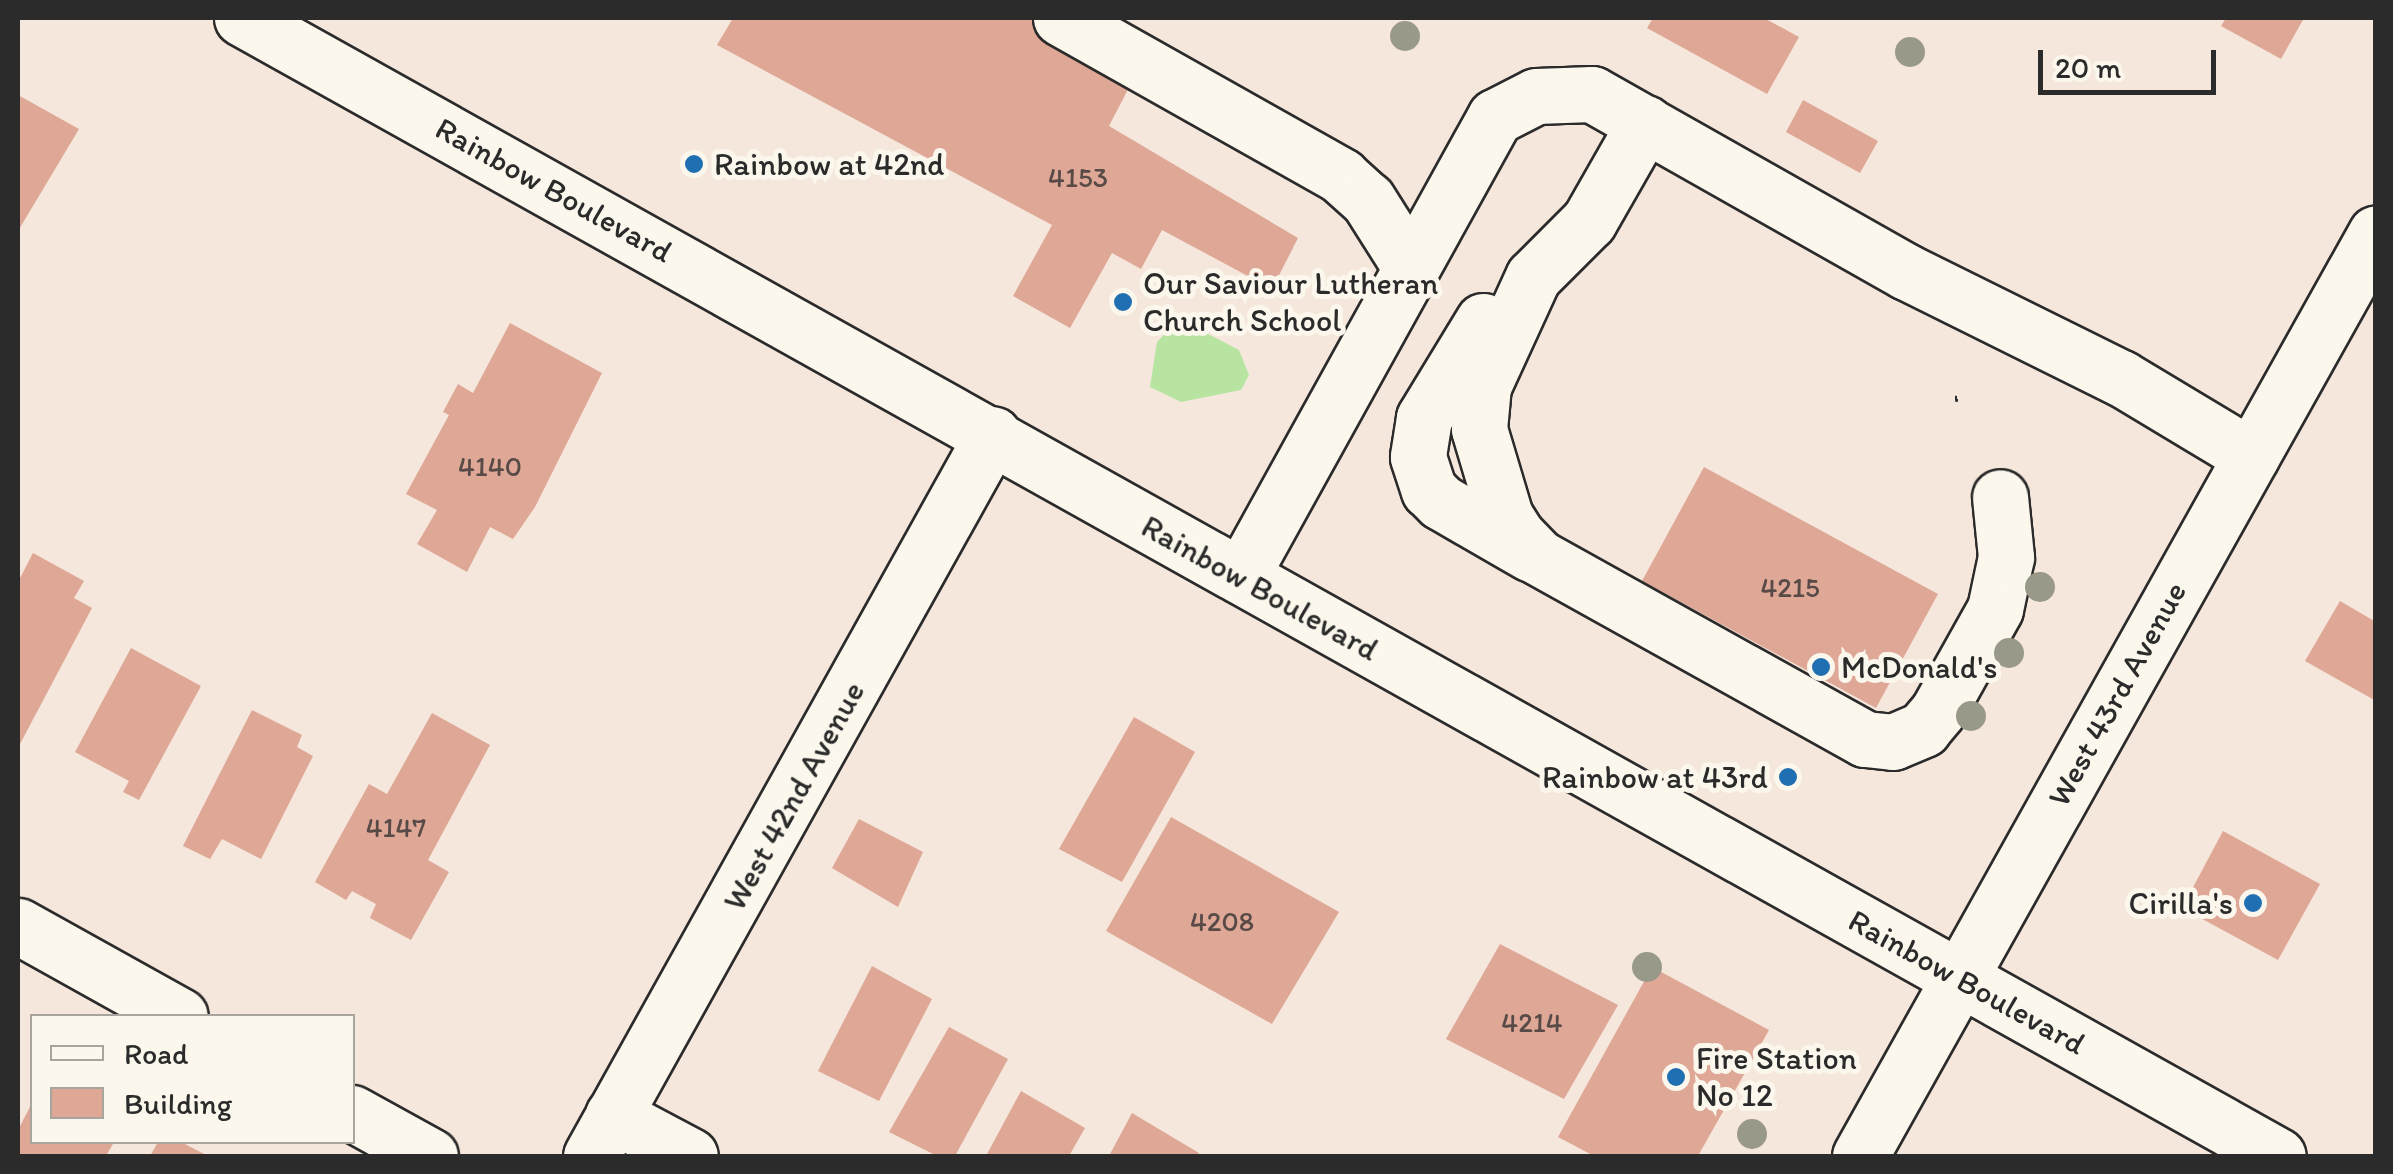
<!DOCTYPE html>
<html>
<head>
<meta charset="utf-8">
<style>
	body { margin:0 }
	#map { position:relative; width:2393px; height:1174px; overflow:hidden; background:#f5e7db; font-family:Itim,sans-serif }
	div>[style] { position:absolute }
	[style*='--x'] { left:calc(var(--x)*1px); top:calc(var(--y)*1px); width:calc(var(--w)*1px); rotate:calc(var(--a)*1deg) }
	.green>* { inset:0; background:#b8e4a1 }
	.building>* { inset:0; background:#dea796 }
	.path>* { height:6px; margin-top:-3px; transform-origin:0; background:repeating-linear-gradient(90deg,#2b2b2b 0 2.5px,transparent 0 10.5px) }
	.roads { filter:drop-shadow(2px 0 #2b2b2b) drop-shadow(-2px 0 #2b2b2b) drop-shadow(0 2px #2b2b2b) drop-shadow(0 -2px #2b2b2b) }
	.minor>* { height:55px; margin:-27.5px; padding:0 27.5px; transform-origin:27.5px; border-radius:27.5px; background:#fbf7ec }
	.major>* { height:55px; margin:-27.5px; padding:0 27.5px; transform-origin:27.5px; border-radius:27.5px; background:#fbf7ec }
	.trees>* { width:30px; height:30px; margin:-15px; border-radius:50%; background:#99998a }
	.dots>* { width:28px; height:28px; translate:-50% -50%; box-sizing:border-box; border:5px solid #fbf7ec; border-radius:50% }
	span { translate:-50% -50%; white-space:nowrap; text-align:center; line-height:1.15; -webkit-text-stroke:10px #fbf7ec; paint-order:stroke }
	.number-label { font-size:28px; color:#584a46 }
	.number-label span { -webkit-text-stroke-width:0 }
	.poi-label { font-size:32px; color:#2b2b2b }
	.left { translate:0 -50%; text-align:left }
	.right { translate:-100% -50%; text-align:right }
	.street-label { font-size:32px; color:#2b2b2b }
	.frame { position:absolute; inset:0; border:20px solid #2b2b2b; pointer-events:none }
	.legend { position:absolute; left:30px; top:1014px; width:325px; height:130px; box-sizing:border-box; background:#fbf7ec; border:2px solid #a8a59f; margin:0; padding:12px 18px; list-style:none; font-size:30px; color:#2b2b2b }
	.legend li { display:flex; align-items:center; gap:20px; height:50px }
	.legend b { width:50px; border:2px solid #a8a59f }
	.scale { position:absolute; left:2038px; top:50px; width:178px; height:45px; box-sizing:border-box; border:5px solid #2b2b2b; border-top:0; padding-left:12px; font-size:30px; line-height:35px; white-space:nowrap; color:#2b2b2b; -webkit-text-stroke:8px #fbf7ec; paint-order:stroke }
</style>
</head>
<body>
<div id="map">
	<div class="green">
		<i style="clip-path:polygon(1179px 319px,1239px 350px,1249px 375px,1241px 390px,1181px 402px,1150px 387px,1157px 342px)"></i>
	</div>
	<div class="building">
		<i style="clip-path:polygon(733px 18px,1041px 18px,1138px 70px,1109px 126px,1298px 238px,1272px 289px,1162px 230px,1141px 269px,1112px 253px,1070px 328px,1013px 296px,1052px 225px,717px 45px)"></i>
		<i style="clip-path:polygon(1653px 18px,1764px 18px,1799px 37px,1767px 94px,1647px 28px)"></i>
		<i style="clip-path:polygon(2226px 18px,2304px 18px,2281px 59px,2221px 26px)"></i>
		<i style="clip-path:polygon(18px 95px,79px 129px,18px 231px)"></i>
		<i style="clip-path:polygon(1803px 100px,1878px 141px,1860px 173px,1786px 132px)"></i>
		<i style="clip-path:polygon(510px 323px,602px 373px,535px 507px,513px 539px,490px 527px,467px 572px,417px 544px,437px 510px,406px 494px,449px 415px,443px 412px,458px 384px,473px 393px)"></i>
		<i style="clip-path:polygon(1704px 467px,1938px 594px,1876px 708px,1642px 581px)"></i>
		<i style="clip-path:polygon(33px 553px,84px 581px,74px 598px,92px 608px,20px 744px,18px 582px)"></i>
		<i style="clip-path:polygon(2340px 601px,2376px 622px,2376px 701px,2305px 661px)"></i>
		<i style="clip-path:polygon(131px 648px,201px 686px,139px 800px,123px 792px,129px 781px,75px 752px)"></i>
		<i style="clip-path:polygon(252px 710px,302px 735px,297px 747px,313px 756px,261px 859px,222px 839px,210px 859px,183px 846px)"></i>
		<i style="clip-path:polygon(432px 713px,490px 745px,428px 860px,449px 872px,411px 940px,370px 918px,376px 904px,352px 891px,346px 900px,315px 882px,369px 784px,387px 794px)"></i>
		<i style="clip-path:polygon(1134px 717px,1195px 752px,1122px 882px,1059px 849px)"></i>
		<i style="clip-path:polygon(1171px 817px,1339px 912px,1272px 1024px,1106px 931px)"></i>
		<i style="clip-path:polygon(859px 819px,923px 852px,898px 907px,832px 868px)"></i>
		<i style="clip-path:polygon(2223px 831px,2320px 884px,2278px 960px,2182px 908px)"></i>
		<i style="clip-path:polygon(1500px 944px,1618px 1005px,1564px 1099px,1446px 1039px)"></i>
		<i style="clip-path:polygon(872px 966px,932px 999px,879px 1101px,818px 1071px)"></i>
		<i style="clip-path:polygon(1652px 967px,1769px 1030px,1698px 1156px,1594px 1156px,1558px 1137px)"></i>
		<i style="clip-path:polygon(949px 1027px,1008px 1059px,955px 1156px,937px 1156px,889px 1132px)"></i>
		<i style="clip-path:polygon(1021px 1091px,1085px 1128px,1069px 1156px,986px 1156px)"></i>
		<i style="clip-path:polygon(32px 1103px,32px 1142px,114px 1142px,106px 1156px,18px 1156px,18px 1130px)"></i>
		<i style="clip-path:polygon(1132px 1113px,1199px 1153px,1197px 1156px,1109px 1156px)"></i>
		<i style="clip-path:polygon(158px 1142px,181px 1142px,208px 1156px,150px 1156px)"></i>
	</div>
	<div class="path">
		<i style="--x:1955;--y:399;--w:8;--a:-7"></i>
	</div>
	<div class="roads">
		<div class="minor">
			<i style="--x:1061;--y:18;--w:322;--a:29.4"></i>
			<i style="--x:1341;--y:176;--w:36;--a:42"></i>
			<i style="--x:1368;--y:200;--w:80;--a:57.7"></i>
			<i style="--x:1645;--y:123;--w:113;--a:119.7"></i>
			<i style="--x:1589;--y:221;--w:79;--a:135"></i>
			<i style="--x:1533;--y:277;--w:120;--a:114.6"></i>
			<i style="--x:1483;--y:386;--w:43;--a:95.3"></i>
			<i style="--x:1479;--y:429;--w:91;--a:73.4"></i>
			<i style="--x:1505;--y:516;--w:22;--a:58"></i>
			<i style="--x:1517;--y:535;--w:30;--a:46"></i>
			<i style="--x:1538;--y:557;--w:374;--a:29.1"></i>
			<i style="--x:1865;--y:739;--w:28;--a:6"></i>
			<i style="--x:1893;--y:742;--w:33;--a:-23"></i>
			<i style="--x:1923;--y:729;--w:23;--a:-50"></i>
			<i style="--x:1938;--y:711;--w:117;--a:-60.8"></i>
			<i style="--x:1995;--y:609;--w:53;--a:-78.1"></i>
			<i style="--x:2006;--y:557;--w:60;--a:-95.7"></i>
			<i style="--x:1483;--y:321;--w:114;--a:121.3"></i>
			<i style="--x:1424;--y:418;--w:39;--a:99"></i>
			<i style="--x:1418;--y:457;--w:35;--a:72"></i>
			<i style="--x:1429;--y:490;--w:17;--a:45"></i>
			<i style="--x:1441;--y:502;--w:104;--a:30"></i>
			<i style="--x:1241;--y:576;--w:525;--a:-61.04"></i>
			<i style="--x:1495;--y:117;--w:46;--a:-27.1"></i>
			<i style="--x:1536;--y:96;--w:56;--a:-2"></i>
			<i style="--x:1592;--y:94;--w:362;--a:29.5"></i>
			<i style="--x:1907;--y:272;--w:239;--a:26.4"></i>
			<i style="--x:2121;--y:378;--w:152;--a:31"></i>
			<i style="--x:18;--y:926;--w:185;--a:29.1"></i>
			<i style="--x:352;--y:1113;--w:89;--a:28.9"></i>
			<i style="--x:613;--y:1115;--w:87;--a:28"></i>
			<i style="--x:591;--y:1156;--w:826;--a:-60.89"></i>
			<i style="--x:1860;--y:1156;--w:1057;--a:-60.79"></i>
		</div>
		<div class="major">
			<i style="--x:242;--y:18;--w:2332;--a:29.2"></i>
		</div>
	</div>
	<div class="trees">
		<i style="left:1405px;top:36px"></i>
		<i style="left:1910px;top:52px"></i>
		<i style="left:2040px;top:587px"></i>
		<i style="left:2009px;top:653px"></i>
		<i style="left:1971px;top:716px"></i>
		<i style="left:1647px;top:967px"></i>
		<i style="left:1752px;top:1134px"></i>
	</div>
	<div class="dots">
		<i style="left:694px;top:164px;background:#1f6fb2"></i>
		<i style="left:1123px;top:302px;background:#1f6fb2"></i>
		<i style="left:1821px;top:667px;background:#1f6fb2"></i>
		<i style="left:1788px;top:777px;background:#1f6fb2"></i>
		<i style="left:2253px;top:903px;background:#1f6fb2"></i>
		<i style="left:1676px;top:1077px;background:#1f6fb2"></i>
	</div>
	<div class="number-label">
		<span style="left:1078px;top:177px">4153</span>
		<span style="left:490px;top:466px">4140</span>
		<span style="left:1790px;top:587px">4215</span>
		<span style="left:396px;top:827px">4147</span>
		<span style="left:1222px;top:921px">4208</span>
		<span style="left:1532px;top:1022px">4214</span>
	</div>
	<div class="poi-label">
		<span class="left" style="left:714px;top:164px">Rainbow at 42nd</span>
		<span class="left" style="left:1143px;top:302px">Our Saviour Lutheran<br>Church School</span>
		<span class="left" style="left:1841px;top:667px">McDonald's</span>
		<span class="right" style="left:1768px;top:777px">Rainbow at 43rd</span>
		<span class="right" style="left:2233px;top:903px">Cirilla's</span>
		<span class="left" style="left:1696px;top:1077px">Fire Station<br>No 12</span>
	</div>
	<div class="street-label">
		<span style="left:554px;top:190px;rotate:29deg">Rainbow Boulevard</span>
		<span style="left:1260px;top:588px;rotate:29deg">Rainbow Boulevard</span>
		<span style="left:2117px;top:694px;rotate:-61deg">West 43rd Avenue</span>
		<span style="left:794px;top:796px;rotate:-61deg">West 42nd Avenue</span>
		<span style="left:1967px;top:982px;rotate:29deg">Rainbow Boulevard</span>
	</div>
	<div class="frame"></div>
	<ul class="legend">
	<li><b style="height:12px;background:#fbf7ec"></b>Road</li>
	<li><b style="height:28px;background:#dea796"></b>Building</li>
	</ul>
	<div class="scale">20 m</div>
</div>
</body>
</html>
